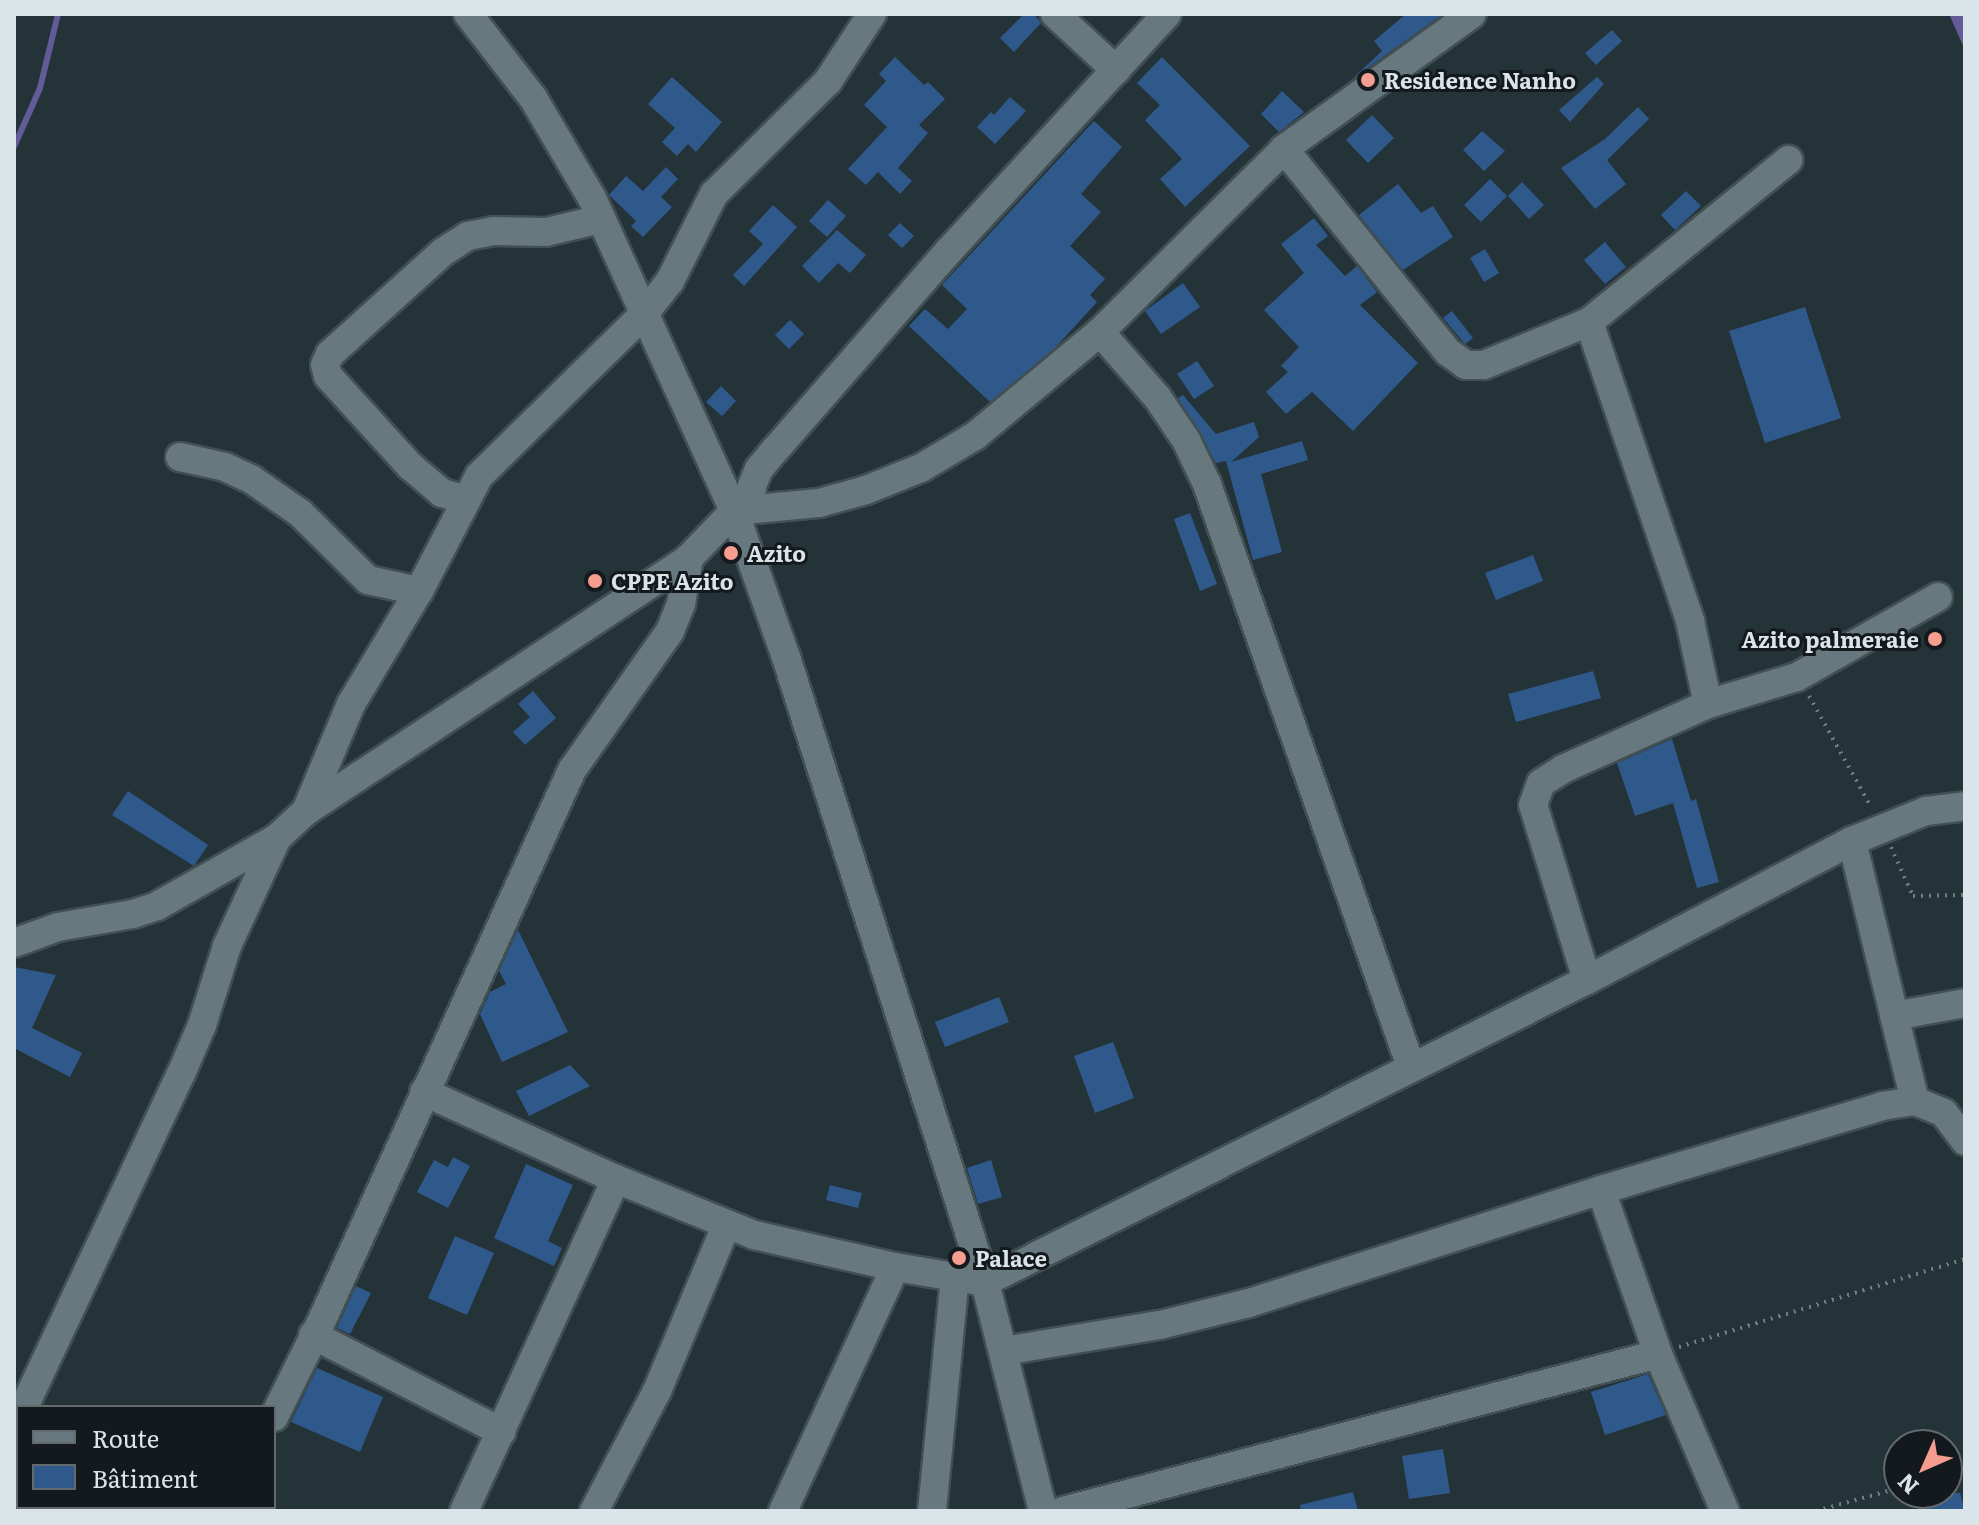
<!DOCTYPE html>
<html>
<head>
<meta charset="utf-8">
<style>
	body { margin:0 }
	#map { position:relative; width:1979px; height:1525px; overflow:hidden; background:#243338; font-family:Literata,serif }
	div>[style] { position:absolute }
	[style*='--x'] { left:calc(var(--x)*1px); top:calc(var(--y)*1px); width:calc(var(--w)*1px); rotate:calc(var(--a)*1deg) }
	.water>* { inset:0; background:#635b98 }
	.stream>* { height:6px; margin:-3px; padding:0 3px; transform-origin:3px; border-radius:3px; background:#635b98 }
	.building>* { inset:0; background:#30598b }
	.path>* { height:4px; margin-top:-2px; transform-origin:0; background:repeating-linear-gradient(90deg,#707d81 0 2px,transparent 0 8px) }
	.roads { filter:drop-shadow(2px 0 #424f53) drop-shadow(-2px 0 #424f53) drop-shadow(0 2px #424f53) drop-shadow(0 -2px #424f53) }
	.minor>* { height:28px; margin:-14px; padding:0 14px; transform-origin:14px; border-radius:14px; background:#67787e }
	.dots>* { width:22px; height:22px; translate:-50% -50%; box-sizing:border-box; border:4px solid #13191c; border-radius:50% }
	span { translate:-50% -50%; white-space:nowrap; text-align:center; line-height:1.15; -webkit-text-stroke:6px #13191c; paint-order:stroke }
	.poi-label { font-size:22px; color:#dbe4e8; font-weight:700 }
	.left { translate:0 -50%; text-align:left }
	.right { translate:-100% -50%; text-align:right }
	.frame { position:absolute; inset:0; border:16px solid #dbe4e8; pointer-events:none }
	.legend { position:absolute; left:16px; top:1405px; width:260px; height:104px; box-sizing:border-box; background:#13191c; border:2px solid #636a6e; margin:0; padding:10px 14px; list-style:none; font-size:24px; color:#dbe4e8 }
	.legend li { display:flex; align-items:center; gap:16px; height:40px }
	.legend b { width:40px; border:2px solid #636a6e }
	.north { position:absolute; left:1883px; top:1429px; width:80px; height:80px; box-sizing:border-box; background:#13191c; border:2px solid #636a6e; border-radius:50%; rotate:225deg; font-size:22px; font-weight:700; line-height:32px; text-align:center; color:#dbe4e8 }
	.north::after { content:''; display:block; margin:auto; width:28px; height:36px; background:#f59d8f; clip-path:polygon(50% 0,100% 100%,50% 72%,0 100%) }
</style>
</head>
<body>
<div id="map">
	<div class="water">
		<i style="clip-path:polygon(1949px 14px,1965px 14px,1965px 56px,1964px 48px)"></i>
	</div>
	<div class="stream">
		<i style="--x:14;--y:147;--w:64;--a:-66.2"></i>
		<i style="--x:40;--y:88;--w:76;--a:-76.3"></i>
	</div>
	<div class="building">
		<i style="clip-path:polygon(1024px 14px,1034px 14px,1041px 23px,1014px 52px,1000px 38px)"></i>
		<i style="clip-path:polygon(1406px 14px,1443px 14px,1352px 79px,1382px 51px,1374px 41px)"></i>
		<i style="clip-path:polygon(1612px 30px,1622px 41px,1596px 65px,1585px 53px)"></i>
		<i style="clip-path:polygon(895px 57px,924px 85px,928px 82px,945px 99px,919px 125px,928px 133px,898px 168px,912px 181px,900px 194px,878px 172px,866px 185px,848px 169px,887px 127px,864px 105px,886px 81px,879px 74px)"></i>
		<i style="clip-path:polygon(1162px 57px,1250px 146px,1185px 207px,1160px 179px,1182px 159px,1145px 120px,1160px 105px,1137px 83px)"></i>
		<i style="clip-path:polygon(672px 77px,722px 122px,696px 152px,688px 144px,677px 156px,662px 142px,675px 128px,648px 104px)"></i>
		<i style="clip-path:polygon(1597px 77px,1604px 84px,1570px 122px,1559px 110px)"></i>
		<i style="clip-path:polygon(1282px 91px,1304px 112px,1279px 132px,1261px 114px)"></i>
		<i style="clip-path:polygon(1010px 97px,1026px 111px,995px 144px,977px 127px,991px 112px,994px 115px)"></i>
		<i style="clip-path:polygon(1638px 107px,1649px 119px,1607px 160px,1626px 184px,1595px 209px,1561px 168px,1605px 139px)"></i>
		<i style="clip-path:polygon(1372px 115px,1394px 138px,1368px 163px,1346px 140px)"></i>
		<i style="clip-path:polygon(1094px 121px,1122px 147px,1081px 194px,1101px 212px,1070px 246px,1105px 279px,1090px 295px,1097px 302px,1055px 348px,990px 402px,909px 326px,925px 309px,948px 329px,967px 309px,942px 285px)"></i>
		<i style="clip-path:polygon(1482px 131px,1505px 151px,1484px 171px,1463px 150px)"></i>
		<i style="clip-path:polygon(666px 167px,678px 179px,661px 197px,672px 207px,643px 237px,631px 226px,636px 221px,609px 195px,626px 176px,643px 191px)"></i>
		<i style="clip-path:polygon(1490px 179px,1507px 196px,1481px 222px,1464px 205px)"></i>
		<i style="clip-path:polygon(1522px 182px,1544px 205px,1529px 219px,1508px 196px)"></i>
		<i style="clip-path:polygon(1398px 184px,1421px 213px,1433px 206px,1453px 237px,1403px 270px,1359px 215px)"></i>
		<i style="clip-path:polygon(1686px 191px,1701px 206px,1675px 230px,1661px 215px)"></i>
		<i style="clip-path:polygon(828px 200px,846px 216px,827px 237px,809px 221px)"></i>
		<i style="clip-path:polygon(773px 205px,797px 227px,744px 286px,733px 275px,763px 244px,749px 231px)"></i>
		<i style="clip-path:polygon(1314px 218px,1328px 236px,1316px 245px,1345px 276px,1357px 266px,1377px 292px,1360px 305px,1418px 363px,1353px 431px,1312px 392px,1286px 414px,1266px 392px,1288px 372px,1281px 366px,1299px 347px,1264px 310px,1304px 273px,1281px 244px)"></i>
		<i style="clip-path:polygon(900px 223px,914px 236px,902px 248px,888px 235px)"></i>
		<i style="clip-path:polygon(837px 230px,866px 255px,850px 273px,838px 263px,819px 283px,802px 266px)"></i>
		<i style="clip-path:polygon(1605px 242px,1626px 267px,1605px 284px,1584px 260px)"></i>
		<i style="clip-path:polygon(1485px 249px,1499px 273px,1484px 282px,1470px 258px)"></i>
		<i style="clip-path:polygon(1183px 283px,1200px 307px,1161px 334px,1145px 311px)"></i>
		<i style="clip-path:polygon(1805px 307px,1841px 418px,1765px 443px,1729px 331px)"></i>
		<i style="clip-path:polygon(1452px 311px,1473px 338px,1465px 344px,1443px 318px)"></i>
		<i style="clip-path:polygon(790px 320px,804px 334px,789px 349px,775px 335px)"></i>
		<i style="clip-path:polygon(1197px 361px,1214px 386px,1194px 399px,1177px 374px)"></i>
		<i style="clip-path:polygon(721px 386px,736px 401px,722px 416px,706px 402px)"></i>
		<i style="clip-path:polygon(1183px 395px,1216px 434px,1254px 422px,1259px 437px,1231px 462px,1302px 441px,1308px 460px,1261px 474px,1282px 552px,1253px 560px,1226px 461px,1216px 463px,1178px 398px)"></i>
		<i style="clip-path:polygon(1190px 513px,1217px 584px,1200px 591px,1174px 519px)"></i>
		<i style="clip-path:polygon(1533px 555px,1543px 581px,1496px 600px,1485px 573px)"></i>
		<i style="clip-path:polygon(1593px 671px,1601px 698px,1516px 722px,1508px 694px)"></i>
		<i style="clip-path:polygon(533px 691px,556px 718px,525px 745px,513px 732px,530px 717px,518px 704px)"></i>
		<i style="clip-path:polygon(1672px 739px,1691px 801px,1696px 799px,1719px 882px,1697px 888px,1673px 803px,1635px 816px,1617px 763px)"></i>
		<i style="clip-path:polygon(128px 791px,208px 845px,194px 866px,112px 815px)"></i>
		<i style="clip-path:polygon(518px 930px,568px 1032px,502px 1062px,480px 1014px,490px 992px,506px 984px,499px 971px)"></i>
		<i style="clip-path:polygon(14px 967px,56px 975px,32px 1028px,82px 1053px,70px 1077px,14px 1048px)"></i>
		<i style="clip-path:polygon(999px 997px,1009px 1022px,945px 1047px,935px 1022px)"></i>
		<i style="clip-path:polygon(1113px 1042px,1134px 1098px,1095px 1113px,1074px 1056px)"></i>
		<i style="clip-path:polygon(570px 1065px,590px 1086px,529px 1116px,516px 1091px)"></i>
		<i style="clip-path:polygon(453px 1157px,470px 1166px,448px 1208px,417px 1192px,434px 1160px,448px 1167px)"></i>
		<i style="clip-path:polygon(991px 1160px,1002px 1197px,978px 1204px,967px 1168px)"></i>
		<i style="clip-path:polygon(526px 1164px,573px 1185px,548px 1241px,562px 1248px,554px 1266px,494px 1238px)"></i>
		<i style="clip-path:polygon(830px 1185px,862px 1193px,858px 1208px,826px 1200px)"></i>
		<i style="clip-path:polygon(455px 1236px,494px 1253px,467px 1315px,428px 1298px)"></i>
		<i style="clip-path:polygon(356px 1286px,371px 1293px,350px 1334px,337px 1328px)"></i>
		<i style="clip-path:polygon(317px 1368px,383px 1397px,360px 1452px,291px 1422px)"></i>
		<i style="clip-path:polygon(1648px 1374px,1666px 1415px,1605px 1435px,1591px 1392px)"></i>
		<i style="clip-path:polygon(1443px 1449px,1450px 1493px,1409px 1499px,1402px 1456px)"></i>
		<i style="clip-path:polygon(1353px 1492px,1358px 1511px,1301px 1511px,1300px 1505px)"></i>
		<i style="clip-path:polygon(1913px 1493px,1960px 1493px,1965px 1511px,1919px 1511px)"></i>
	</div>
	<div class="path">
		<i style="--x:1809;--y:696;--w:127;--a:60.8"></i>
		<i style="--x:1891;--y:847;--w:54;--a:65.8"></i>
		<i style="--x:1913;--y:896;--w:52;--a:-1.1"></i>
		<i style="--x:1679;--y:1347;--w:299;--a:-17.1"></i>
		<i style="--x:1947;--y:1475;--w:19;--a:-18"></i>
		<i style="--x:1816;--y:1511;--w:86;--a:-15.5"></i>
	</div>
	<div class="roads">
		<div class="minor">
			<i style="--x:468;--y:14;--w:106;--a:52.3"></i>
			<i style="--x:533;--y:98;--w:116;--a:59.5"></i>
			<i style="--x:592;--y:198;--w:344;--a:65.6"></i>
			<i style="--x:734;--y:511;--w:155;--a:70.4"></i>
			<i style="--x:786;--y:657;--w:656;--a:72.34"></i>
			<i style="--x:985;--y:1282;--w:236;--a:75.8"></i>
			<i style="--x:1055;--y:14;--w:83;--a:42.6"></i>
			<i style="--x:1284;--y:149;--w:261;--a:51.1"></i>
			<i style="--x:1448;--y:352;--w:22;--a:36"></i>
			<i style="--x:1466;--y:365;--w:18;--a:0"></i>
			<i style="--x:1484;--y:365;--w:113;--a:-22.3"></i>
			<i style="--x:1589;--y:322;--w:257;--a:-39.1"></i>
			<i style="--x:1589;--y:322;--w:316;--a:71.3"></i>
			<i style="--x:1690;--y:621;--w:85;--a:77.8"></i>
			<i style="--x:1100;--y:332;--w:86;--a:48.8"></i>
			<i style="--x:1157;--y:397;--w:52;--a:56"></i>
			<i style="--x:1186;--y:440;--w:49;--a:64.5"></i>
			<i style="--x:1207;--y:484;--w:618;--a:70.71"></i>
			<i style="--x:180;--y:457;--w:46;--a:12.5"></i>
			<i style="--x:225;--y:467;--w:29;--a:25"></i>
			<i style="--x:251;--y:479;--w:60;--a:34.8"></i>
			<i style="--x:300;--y:513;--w:95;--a:44.6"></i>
			<i style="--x:368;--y:580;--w:52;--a:12.2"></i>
			<i style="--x:464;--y:499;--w:23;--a:-165"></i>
			<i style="--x:442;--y:493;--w:42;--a:-139.8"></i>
			<i style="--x:410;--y:466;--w:122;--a:-132.3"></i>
			<i style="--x:328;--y:376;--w:11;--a:-105"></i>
			<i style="--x:325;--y:365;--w:12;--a:-66"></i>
			<i style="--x:330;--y:354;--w:152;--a:-42.1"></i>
			<i style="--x:443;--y:252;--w:30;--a:-33"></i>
			<i style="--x:468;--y:236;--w:25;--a:-11"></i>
			<i style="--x:493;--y:231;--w:53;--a:1.1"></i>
			<i style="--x:546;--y:232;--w:57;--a:-13.3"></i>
			<i style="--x:750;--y:510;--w:24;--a:-85"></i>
			<i style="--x:752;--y:486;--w:18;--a:-68"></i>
			<i style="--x:759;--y:469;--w:26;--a:-50"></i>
			<i style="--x:776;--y:449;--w:262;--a:-48.9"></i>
			<i style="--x:948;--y:252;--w:323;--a:-47.4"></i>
			<i style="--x:306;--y:811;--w:116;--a:-67.2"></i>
			<i style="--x:351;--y:704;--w:132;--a:-59"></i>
			<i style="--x:419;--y:591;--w:130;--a:-62.4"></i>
			<i style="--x:479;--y:476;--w:233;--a:-44.5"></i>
			<i style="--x:645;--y:313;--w:41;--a:-52"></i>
			<i style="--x:670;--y:281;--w:97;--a:-63.2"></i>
			<i style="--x:714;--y:194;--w:161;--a:-44.7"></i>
			<i style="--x:828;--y:81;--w:80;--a:-56.7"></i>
			<i style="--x:1852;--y:841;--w:268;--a:76.4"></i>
			<i style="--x:14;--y:943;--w:47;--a:-20"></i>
			<i style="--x:58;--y:927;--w:76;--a:-9.8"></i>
			<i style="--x:133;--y:914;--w:25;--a:-18"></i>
			<i style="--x:157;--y:906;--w:138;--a:-29.5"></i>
			<i style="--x:277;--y:838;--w:40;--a:-43"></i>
			<i style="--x:306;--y:811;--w:459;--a:-33.4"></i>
			<i style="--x:689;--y:558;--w:65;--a:-46.2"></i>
			<i style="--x:734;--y:511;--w:85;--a:-5.4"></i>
			<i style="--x:819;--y:503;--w:49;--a:-15.5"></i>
			<i style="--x:866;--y:490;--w:59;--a:-21.8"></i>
			<i style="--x:921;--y:468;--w:63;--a:-30.7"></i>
			<i style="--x:975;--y:436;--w:163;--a:-39.8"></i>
			<i style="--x:1100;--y:332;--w:260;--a:-44.8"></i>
			<i style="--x:1284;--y:149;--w:231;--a:-35.7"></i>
			<i style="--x:1587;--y:980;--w:183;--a:-107.1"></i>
			<i style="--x:1533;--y:805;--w:23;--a:-70"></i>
			<i style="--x:1541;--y:783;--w:26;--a:-32"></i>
			<i style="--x:1563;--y:769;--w:159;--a:-24.1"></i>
			<i style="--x:1708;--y:704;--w:93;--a:-16.9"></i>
			<i style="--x:1797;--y:677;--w:162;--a:-29.6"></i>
			<i style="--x:1894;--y:1016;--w:72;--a:-10.4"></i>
			<i style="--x:424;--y:1092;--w:211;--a:24.4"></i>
			<i style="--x:616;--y:1179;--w:365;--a:114.6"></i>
			<i style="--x:616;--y:1179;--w:149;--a:22.1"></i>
			<i style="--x:754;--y:1235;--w:145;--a:12.8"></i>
			<i style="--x:895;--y:1267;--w:91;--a:9.5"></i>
			<i style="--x:985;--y:1282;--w:674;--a:-26.64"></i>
			<i style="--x:1587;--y:980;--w:299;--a:-27.7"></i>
			<i style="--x:1852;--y:841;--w:80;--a:-22.1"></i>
			<i style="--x:1926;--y:811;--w:39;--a:-7"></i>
			<i style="--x:1601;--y:1190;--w:174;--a:70.8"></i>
			<i style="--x:1658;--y:1354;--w:171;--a:66.9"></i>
			<i style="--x:313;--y:1335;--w:212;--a:27.2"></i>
			<i style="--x:1004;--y:1351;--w:158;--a:-9.5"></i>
			<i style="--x:1160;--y:1325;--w:92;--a:-13.9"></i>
			<i style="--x:1249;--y:1303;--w:370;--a:-17.8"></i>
			<i style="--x:1601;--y:1190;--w:293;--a:-16.6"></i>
			<i style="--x:1882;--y:1106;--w:33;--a:-9"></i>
			<i style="--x:1915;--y:1101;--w:31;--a:22"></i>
			<i style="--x:1944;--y:1113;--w:35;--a:53"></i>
			<i style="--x:24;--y:1407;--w:368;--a:-64.8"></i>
			<i style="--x:181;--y:1074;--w:53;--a:-66.8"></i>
			<i style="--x:202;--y:1025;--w:83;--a:-72.4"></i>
			<i style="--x:227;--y:946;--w:119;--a:-65.2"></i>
			<i style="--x:274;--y:1417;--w:108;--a:-63.7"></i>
			<i style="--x:322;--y:1320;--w:604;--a:-65.56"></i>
			<i style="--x:572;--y:770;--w:170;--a:-54.8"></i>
			<i style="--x:670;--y:631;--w:29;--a:-68"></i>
			<i style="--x:681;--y:604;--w:47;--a:-80.1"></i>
			<i style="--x:229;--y:1511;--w:4;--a:-63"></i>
			<i style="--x:594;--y:1511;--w:136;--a:-62.3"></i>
			<i style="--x:657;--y:1391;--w:179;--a:-67.3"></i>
			<i style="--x:783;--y:1511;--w:268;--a:-65.3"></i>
			<i style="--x:932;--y:1511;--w:235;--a:-84.4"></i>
			<i style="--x:1063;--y:1511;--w:615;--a:-14.78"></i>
		</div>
	</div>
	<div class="dots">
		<i style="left:1368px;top:80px;background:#f59d8f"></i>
		<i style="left:731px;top:553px;background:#f59d8f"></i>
		<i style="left:595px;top:581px;background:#f59d8f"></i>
		<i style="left:1935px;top:639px;background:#f59d8f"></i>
		<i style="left:959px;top:1258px;background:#f59d8f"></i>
	</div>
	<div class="poi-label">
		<span class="left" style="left:1384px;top:80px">Residence Nanho</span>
		<span class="left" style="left:747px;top:553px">Azito</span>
		<span class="left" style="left:611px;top:581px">CPPE Azito</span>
		<span class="right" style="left:1919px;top:639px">Azito palmeraie</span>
		<span class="left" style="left:975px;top:1258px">Palace</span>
	</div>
	<div class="frame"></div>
	<ul class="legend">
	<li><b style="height:10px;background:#67787e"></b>Route</li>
	<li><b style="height:22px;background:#30598b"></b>Bâtiment</li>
	</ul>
	<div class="north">N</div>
</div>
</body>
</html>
